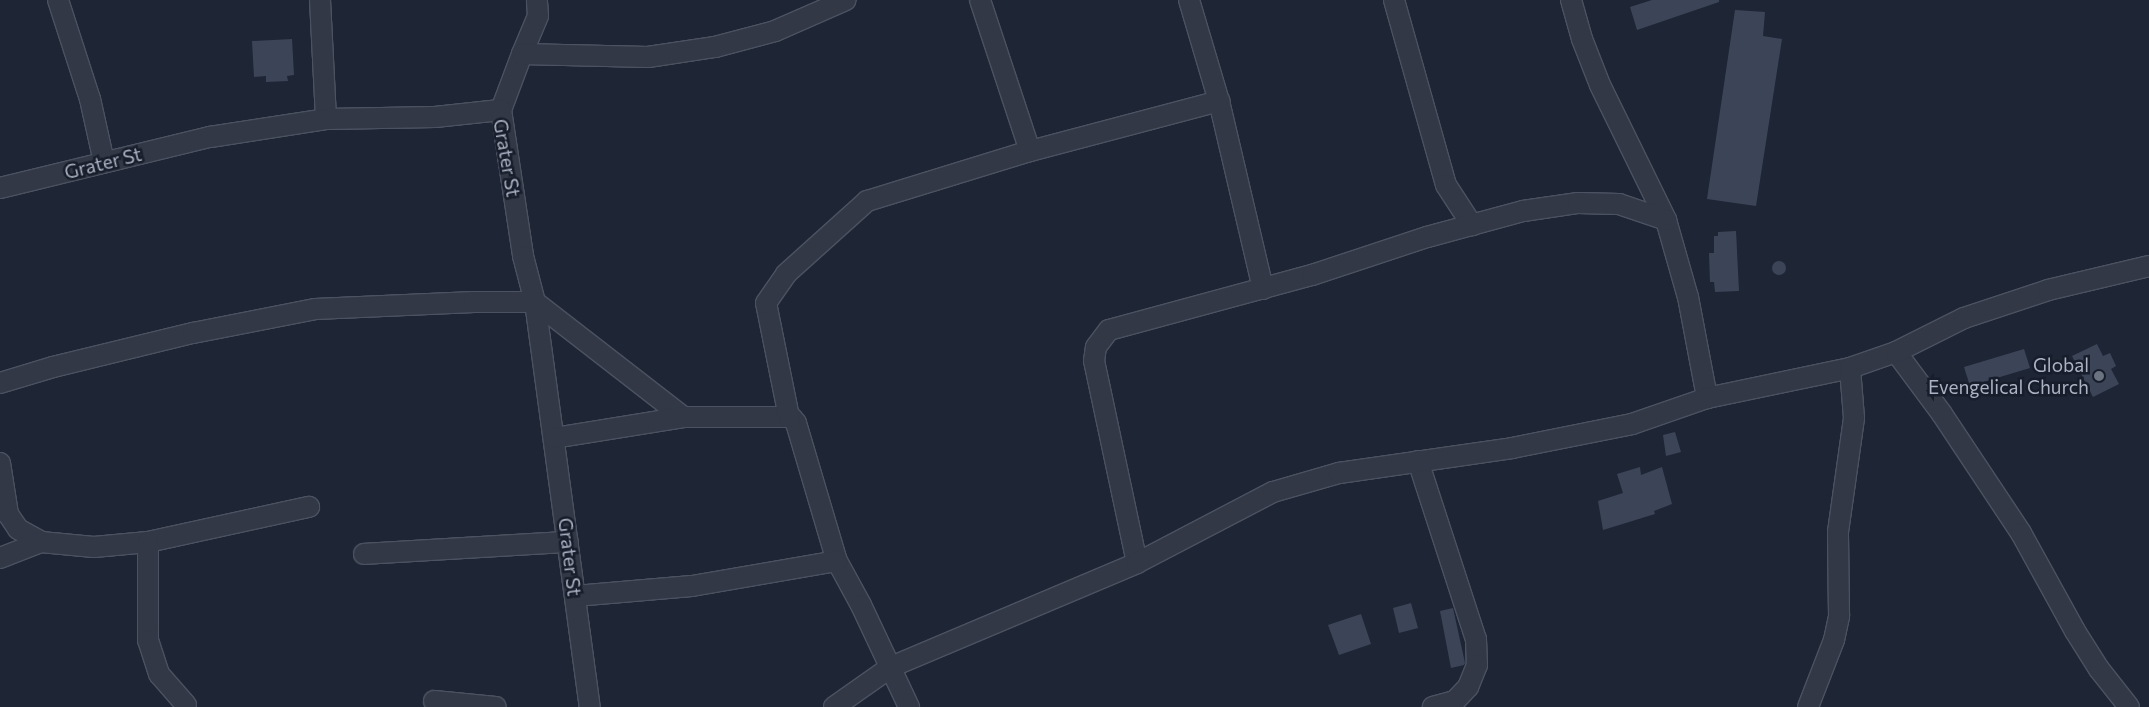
<!DOCTYPE html>
<html>
<head>
<meta charset="utf-8">
<style>
	body { margin:0 }
	#map { position:relative; width:2149px; height:707px; overflow:hidden; background:#1e2535; font-family:Commissioner,sans-serif }
	div>[style] { position:absolute }
	[style*='--x'] { left:calc(var(--x)*1px); top:calc(var(--y)*1px); width:calc(var(--w)*1px); rotate:calc(var(--a)*1deg) }
	.building>* { inset:0; background:#3c4558 }
	.round { border-radius:50% }
	.roads { filter:drop-shadow(1px 0 #4c5261) drop-shadow(-1px 0 #4c5261) drop-shadow(0 1px #4c5261) drop-shadow(0 -1px #4c5261) }
	.street>* { height:20px; margin:-10px; padding:0 10px; transform-origin:10px; border-radius:10px; background:#323845 }
	.dots>* { width:14px; height:14px; translate:-50% -50%; box-sizing:border-box; border:2px solid #171d2a; border-radius:50% }
	span { translate:-50% -50%; white-space:nowrap; text-align:center; line-height:1.15; -webkit-text-stroke:5px #171d2a; paint-order:stroke }
	.street-label { font-size:19px; color:#abb2c3 }
	.poi-label { font-size:19px; color:#abb2c3 }
	.right { translate:-100% -50%; text-align:right }
</style>
</head>
<body>
<div id="map">
	<div class="building">
		<i style="clip-path:polygon(1652px 0,1719px 0,1719px 2px,1637px 30px,1630px 7px)"></i>
		<i style="clip-path:polygon(1735px 10px,1765px 12px,1763px 36px,1782px 39px,1756px 206px,1707px 199px)"></i>
		<i style="clip-path:polygon(292px 39px,294px 75px,287px 76px,288px 81px,266px 82px,266px 76px,254px 77px,252px 41px)"></i>
		<i style="clip-path:polygon(1736px 231px,1739px 291px,1715px 292px,1714px 282px,1710px 282px,1709px 253px,1714px 253px,1714px 236px,1718px 236px,1718px 232px)"></i>
		<i class="round" style="left:1772px;top:261px;width:14px;height:14px"></i>
		<i style="clip-path:polygon(2097px 344px,2103px 356px,2110px 353px,2116px 366px,2111px 369px,2119px 384px,2093px 397px,2072px 356px)"></i>
		<i style="clip-path:polygon(2024px 349px,2030px 368px,1970px 386px,1964px 367px)"></i>
		<i style="clip-path:polygon(1675px 432px,1681px 452px,1666px 456px,1663px 435px)"></i>
		<i style="clip-path:polygon(1640px 467px,1641px 475px,1662px 467px,1672px 504px,1654px 511px,1655px 514px,1603px 530px,1598px 501px,1623px 493px,1617px 474px)"></i>
		<i style="clip-path:polygon(1411px 603px,1418px 628px,1399px 633px,1393px 608px)"></i>
		<i style="clip-path:polygon(1453px 608px,1465px 663px,1464px 665px,1451px 668px,1440px 611px)"></i>
		<i style="clip-path:polygon(1361px 614px,1371px 644px,1339px 655px,1328px 625px)"></i>
	</div>
	<div class="roads">
		<div class="street">
			<i style="--x:58;--y:0;--w:104;--a:72.1"></i>
			<i style="--x:90;--y:99;--w:65;--a:77.5"></i>
			<i style="--x:320;--y:0;--w:119;--a:87.1"></i>
			<i style="--x:980;--y:0;--w:159;--a:71.7"></i>
			<i style="--x:1189;--y:0;--w:105;--a:73.5"></i>
			<i style="--x:1219;--y:101;--w:193;--a:76.8"></i>
			<i style="--x:1394;--y:0;--w:192;--a:74.3"></i>
			<i style="--x:1446;--y:185;--w:48;--a:57"></i>
			<i style="--x:1571;--y:0;--w:41;--a:74.2"></i>
			<i style="--x:1582;--y:39;--w:49;--a:68.6"></i>
			<i style="--x:1600;--y:85;--w:150;--a:63.9"></i>
			<i style="--x:1666;--y:220;--w:80;--a:74.1"></i>
			<i style="--x:1688;--y:297;--w:103;--a:79.3"></i>
			<i style="--x:522;--y:54;--w:41;--a:-67.2"></i>
			<i style="--x:538;--y:16;--w:16;--a:-94"></i>
			<i style="--x:501;--y:110;--w:60;--a:-69.4"></i>
			<i style="--x:522;--y:54;--w:126;--a:1.4"></i>
			<i style="--x:648;--y:57;--w:68;--a:-8.5"></i>
			<i style="--x:715;--y:47;--w:62;--a:-14.9"></i>
			<i style="--x:775;--y:31;--w:77;--a:-23.6"></i>
			<i style="--x:0;--y:188;--w:216;--a:-13.7"></i>
			<i style="--x:210;--y:137;--w:117;--a:-8.8"></i>
			<i style="--x:326;--y:119;--w:109;--a:-1.1"></i>
			<i style="--x:435;--y:117;--w:66;--a:-6.1"></i>
			<i style="--x:501;--y:110;--w:148;--a:81.4"></i>
			<i style="--x:523;--y:256;--w:48;--a:75.4"></i>
			<i style="--x:535;--y:302;--w:409;--a:82.3"></i>
			<i style="--x:1896;--y:352;--w:77;--a:53.4"></i>
			<i style="--x:1942;--y:414;--w:143;--a:56.4"></i>
			<i style="--x:2021;--y:533;--w:112;--a:61.1"></i>
			<i style="--x:2075;--y:631;--w:45;--a:57.7"></i>
			<i style="--x:2099;--y:669;--w:48;--a:51.7"></i>
			<i style="--x:0;--y:383;--w:55;--a:-16.8"></i>
			<i style="--x:53;--y:367;--w:144;--a:-13.7"></i>
			<i style="--x:193;--y:333;--w:124;--a:-11.1"></i>
			<i style="--x:315;--y:309;--w:159;--a:-2.5"></i>
			<i style="--x:474;--y:302;--w:61;--a:0"></i>
			<i style="--x:535;--y:302;--w:187;--a:37.8"></i>
			<i style="--x:683;--y:417;--w:106;--a:0"></i>
			<i style="--x:789;--y:417;--w:3;--a:18"></i>
			<i style="--x:792;--y:418;--w:6;--a:51"></i>
			<i style="--x:796;--y:423;--w:144;--a:73.5"></i>
			<i style="--x:837;--y:561;--w:50;--a:61.4"></i>
			<i style="--x:861;--y:605;--w:113;--a:64.8"></i>
			<i style="--x:789;--y:417;--w:116;--a:-101.4"></i>
			<i style="--x:766;--y:303;--w:35;--a:-55"></i>
			<i style="--x:786;--y:274;--w:109;--a:-42"></i>
			<i style="--x:867;--y:201;--w:170;--a:-17.1"></i>
			<i style="--x:1030;--y:151;--w:196;--a:-14.8"></i>
			<i style="--x:554;--y:438;--w:131;--a:-9.2"></i>
			<i style="--x:1418;--y:461;--w:187;--a:72"></i>
			<i style="--x:1476;--y:639;--w:26;--a:88"></i>
			<i style="--x:1477;--y:665;--w:24;--a:112"></i>
			<i style="--x:1468;--y:687;--w:19;--a:133"></i>
			<i style="--x:1455;--y:701;--w:23;--a:165"></i>
			<i style="--x:0;--y:463;--w:52;--a:81.1"></i>
			<i style="--x:8;--y:514;--w:18;--a:56"></i>
			<i style="--x:18;--y:529;--w:26;--a:29"></i>
			<i style="--x:41;--y:542;--w:53;--a:5.4"></i>
			<i style="--x:94;--y:547;--w:54;--a:-5.3"></i>
			<i style="--x:148;--y:542;--w:165;--a:-12.3"></i>
			<i style="--x:148;--y:542;--w:98;--a:90"></i>
			<i style="--x:148;--y:640;--w:36;--a:72"></i>
			<i style="--x:159;--y:674;--w:41;--a:48.9"></i>
			<i style="--x:364;--y:554;--w:204;--a:-3.4"></i>
			<i style="--x:0;--y:558;--w:44;--a:-21.3"></i>
			<i style="--x:1137;--y:563;--w:207;--a:-102"></i>
			<i style="--x:1094;--y:361;--w:14;--a:-82"></i>
			<i style="--x:1096;--y:347;--w:21;--a:-53"></i>
			<i style="--x:1109;--y:330;--w:210;--a:-15.2"></i>
			<i style="--x:1312;--y:275;--w:121;--a:-18.3"></i>
			<i style="--x:1427;--y:237;--w:99;--a:-15.2"></i>
			<i style="--x:1523;--y:211;--w:56;--a:-8.3"></i>
			<i style="--x:1578;--y:203;--w:41;--a:1.4"></i>
			<i style="--x:1619;--y:204;--w:50;--a:18.8"></i>
			<i style="--x:575;--y:596;--w:117;--a:-4.9"></i>
			<i style="--x:692;--y:586;--w:147;--a:-9.8"></i>
			<i style="--x:434;--y:701;--w:62;--a:5.5"></i>
			<i style="--x:834;--y:707;--w:70;--a:-35.1"></i>
			<i style="--x:891;--y:667;--w:267;--a:-22.9"></i>
			<i style="--x:1137;--y:563;--w:153;--a:-27.6"></i>
			<i style="--x:1273;--y:492;--w:69;--a:-16.1"></i>
			<i style="--x:1339;--y:473;--w:175;--a:-8.2"></i>
			<i style="--x:1512;--y:448;--w:122;--a:-11.3"></i>
			<i style="--x:1632;--y:424;--w:79;--a:-19.1"></i>
			<i style="--x:1707;--y:398;--w:146;--a:-11.8"></i>
			<i style="--x:1850;--y:368;--w:49;--a:-19.2"></i>
			<i style="--x:1896;--y:352;--w:76;--a:-26.6"></i>
			<i style="--x:1964;--y:318;--w:89;--a:-18.4"></i>
			<i style="--x:2048;--y:290;--w:104;--a:-13.4"></i>
			<i style="--x:1808;--y:707;--w:72;--a:-68.8"></i>
			<i style="--x:1834;--y:640;--w:25;--a:-78"></i>
			<i style="--x:1839;--y:616;--w:84;--a:-90.7"></i>
			<i style="--x:1838;--y:532;--w:115;--a:-82"></i>
			<i style="--x:1854;--y:418;--w:50;--a:-94.6"></i>
		</div>
	</div>
	<div class="dots">
		<i style="left:2099px;top:376px;background:#6b7280"></i>
	</div>
	<div class="street-label">
		<span style="left:507px;top:158px;rotate:80deg">Grater St</span>
		<span style="left:103px;top:163px;rotate:-14deg">Grater St</span>
		<span style="left:570px;top:557px;rotate:83deg">Grater St</span>
	</div>
	<div class="poi-label">
		<span class="right" style="left:2089px;top:376px">Global<br>Evengelical Church</span>
	</div>
</div>
</body>
</html>
